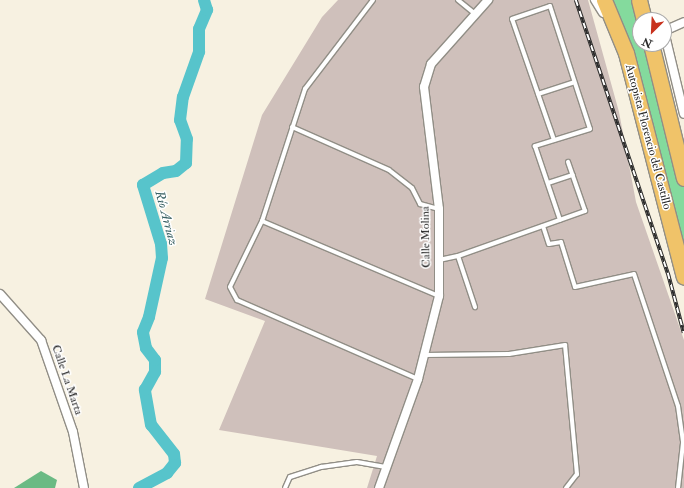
<!DOCTYPE html>
<html>
<head>
<meta charset="utf-8">
<style>
	body { margin:0 }
	#map { position:relative; width:684px; height:488px; overflow:hidden; background:#f7f1e1; font-family:"IM FELL Double Pica",serif }
	div>[style] { position:absolute }
	[style*='--x'] { left:calc(var(--x)*1px); top:calc(var(--y)*1px); width:calc(var(--w)*1px); rotate:calc(var(--a)*1deg) }
	.industrial>* { inset:0; background:#cfc0bb }
	.green>* { inset:0; background:#84da9d }
	.forest>* { inset:0; background:#6bba84 }
	.river>* { height:12px; margin:-6px; padding:0 6px; transform-origin:6px; border-radius:6px; background:#57c4cb }
	.roads { filter:drop-shadow(1px 0 #918e86) drop-shadow(-1px 0 #918e86) drop-shadow(0 1px #918e86) drop-shadow(0 -1px #918e86) }
	.lane>* { height:4px; margin:-2px; padding:0 2px; transform-origin:2px; border-radius:2px; background:#fff }
	.street>* { height:8px; margin:-4px; padding:0 4px; transform-origin:4px; border-radius:4px; background:#fff }
	.highway>* { height:15px; margin:-7.5px; padding:0 7.5px; transform-origin:7.5px; border-radius:7.5px; background:#f0c369 }
	.rail>* { height:3.5px; margin-top:-1.75px; transform-origin:0; background:repeating-linear-gradient(90deg,#fff 0 6px,#2b2b2b 0 12px); box-sizing:border-box; border-block:1px solid #2b2b2b }
	span { translate:-50% -50%; white-space:nowrap; text-align:center; line-height:1.15; -webkit-text-stroke:3px #fff; paint-order:stroke }
	.street-label { font-size:12px; color:#2b2b2b }
	.water-label { font-size:13px; color:#3a6163; font-style:italic }
	.north { position:absolute; left:632px; top:12px; width:40px; height:40px; box-sizing:border-box; background:#fff; border:1px solid #aaa; border-radius:50%; rotate:204deg; font-size:11px; font-weight:700; line-height:16px; text-align:center; color:#2b2b2b }
	.north::after { content:''; display:block; margin:auto; width:14px; height:18px; background:#c8321e; clip-path:polygon(50% 0,100% 100%,50% 72%,0 100%) }
</style>
</head>
<body>
<div id="map">
	<div class="industrial">
		<i style="clip-path:polygon(338px 0,588px 0,619px 112px,636px 202px,684px 340px,684px 488px,367px 488px,377px 456px,219px 430px,265px 321px,205px 299px,262px 115px,322px 17px)"></i>
	</div>
	<div class="green">
		<i style="clip-path:polygon(604px 0,637px 0,640px 44px,651px 44px,684px 178px,684px 277px)"></i>
	</div>
	<div class="forest">
		<i style="clip-path:polygon(41px 471px,57px 480px,55px 488px,14px 488px)"></i>
	</div>
	<div class="river">
		<i style="--x:139;--y:488;--w:32;--a:-28"></i>
		<i style="--x:167;--y:473;--w:13;--a:-51"></i>
		<i style="--x:175;--y:463;--w:9;--a:-96"></i>
		<i style="--x:174;--y:454;--w:37;--a:-128"></i>
		<i style="--x:151;--y:425;--w:36;--a:-100"></i>
		<i style="--x:145;--y:390;--w:21;--a:-61"></i>
		<i style="--x:155;--y:372;--w:12;--a:-90"></i>
		<i style="--x:155;--y:360;--w:15;--a:-127"></i>
		<i style="--x:146;--y:348;--w:16;--a:-101"></i>
		<i style="--x:143;--y:332;--w:16;--a:-68"></i>
		<i style="--x:149;--y:317;--w:60;--a:-77.6"></i>
		<i style="--x:162;--y:258;--w:14;--a:-94"></i>
		<i style="--x:161;--y:244;--w:62;--a:-107"></i>
		<i style="--x:143;--y:185;--w:23;--a:-31"></i>
		<i style="--x:163;--y:173;--w:13;--a:-9"></i>
		<i style="--x:176;--y:171;--w:13;--a:-39"></i>
		<i style="--x:186;--y:163;--w:24;--a:-88"></i>
		<i style="--x:187;--y:139;--w:20;--a:-110"></i>
		<i style="--x:180;--y:120;--w:23;--a:-83"></i>
		<i style="--x:183;--y:97;--w:48;--a:-70.4"></i>
		<i style="--x:199;--y:52;--w:23;--a:-90"></i>
		<i style="--x:199;--y:29;--w:21;--a:-67"></i>
		<i style="--x:207;--y:10;--w:10;--a:-107"></i>
	</div>
	<div class="roads">
		<div class="lane">
			<i style="--x:373;--y:0;--w:112;--a:127.4"></i>
			<i style="--x:305;--y:89;--w:139;--a:108"></i>
			<i style="--x:262;--y:221;--w:73;--a:115.9"></i>
			<i style="--x:230;--y:287;--w:15;--a:62"></i>
			<i style="--x:237;--y:300;--w:197;--a:23.6"></i>
			<i style="--x:458;--y:0;--w:22;--a:39"></i>
			<i style="--x:538;--y:94;--w:38;--a:-18"></i>
			<i style="--x:292;--y:127;--w:106;--a:23.9"></i>
			<i style="--x:389;--y:170;--w:29;--a:38"></i>
			<i style="--x:412;--y:188;--w:18;--a:63"></i>
			<i style="--x:420;--y:204;--w:20;--a:15"></i>
			<i style="--x:554;--y:140;--w:128;--a:-109.1"></i>
			<i style="--x:512;--y:19;--w:40;--a:-18.9"></i>
			<i style="--x:550;--y:6;--w:129;--a:72"></i>
			<i style="--x:590;--y:129;--w:58;--a:162.8"></i>
			<i style="--x:535;--y:146;--w:78;--a:71.3"></i>
			<i style="--x:548;--y:183;--w:26;--a:-18"></i>
			<i style="--x:262;--y:221;--w:192;--a:23"></i>
			<i style="--x:543;--y:226;--w:19;--a:72"></i>
			<i style="--x:549;--y:244;--w:12;--a:-9"></i>
			<i style="--x:561;--y:242;--w:47;--a:72.7"></i>
			<i style="--x:575;--y:287;--w:60;--a:-12.4"></i>
			<i style="--x:634;--y:274;--w:139;--a:71.6"></i>
			<i style="--x:678;--y:406;--w:37;--a:82"></i>
			<i style="--x:683;--y:443;--w:45;--a:96.3"></i>
			<i style="--x:458;--y:256;--w:54;--a:71.6"></i>
			<i style="--x:439;--y:260;--w:19;--a:-12"></i>
			<i style="--x:458;--y:256;--w:135;--a:-19.5"></i>
			<i style="--x:585;--y:211;--w:52;--a:-109.1"></i>
			<i style="--x:425;--y:355;--w:84;--a:-0.7"></i>
			<i style="--x:509;--y:354;--w:57;--a:-9.1"></i>
			<i style="--x:565;--y:345;--w:130;--a:84.7"></i>
			<i style="--x:577;--y:474;--w:18;--a:128"></i>
			<i style="--x:285;--y:488;--w:12;--a:-66"></i>
			<i style="--x:290;--y:477;--w:33;--a:-18"></i>
			<i style="--x:321;--y:467;--w:36;--a:-8"></i>
			<i style="--x:357;--y:462;--w:29;--a:10"></i>
		</div>
		<div class="street">
			<i style="--x:595;--y:0;--w:15;--a:58"></i>
			<i style="--x:664;--y:31;--w:85;--a:76.5"></i>
			<i style="--x:664;--y:31;--w:22;--a:-24"></i>
			<i style="--x:0;--y:294;--w:62;--a:48.3"></i>
			<i style="--x:41;--y:340;--w:97;--a:70.8"></i>
			<i style="--x:73;--y:432;--w:57;--a:78.9"></i>
			<i style="--x:379;--y:488;--w:116;--a:-70.3"></i>
			<i style="--x:418;--y:379;--w:86;--a:-75.8"></i>
			<i style="--x:439;--y:296;--w:87;--a:-90"></i>
			<i style="--x:439;--y:209;--w:123;--a:-97"></i>
			<i style="--x:424;--y:87;--w:24;--a:-73"></i>
			<i style="--x:431;--y:64;--w:86;--a:-48.3"></i>
		</div>
		<div class="highway">
			<i style="--x:604;--y:0;--w:57;--a:67.5"></i>
			<i style="--x:626;--y:53;--w:231;--a:75.5"></i>
			<i style="--x:639;--y:0;--w:21;--a:76"></i>
			<i style="--x:651;--y:44;--w:138;--a:76.2"></i>
		</div>
	</div>
	<div class="rail">
		<i style="--x:576;--y:0;--w:288;--a:71.4"></i>
		<i style="--x:668;--y:273;--w:62;--a:75.1"></i>
	</div>
	<div class="street-label">
		<span style="left:648px;top:137px;rotate:75deg">Autopista Florencio del Castillo</span>
		<span style="left:426px;top:237px;rotate:-91deg">Calle Molina</span>
		<span style="left:67px;top:380px;rotate:71deg">Calle La Marta</span>
	</div>
	<div class="water-label">
		<span style="left:166px;top:218px;rotate:75deg">Río Arriaz</span>
	</div>
	<div class="north">N</div>
</div>
</body>
</html>
